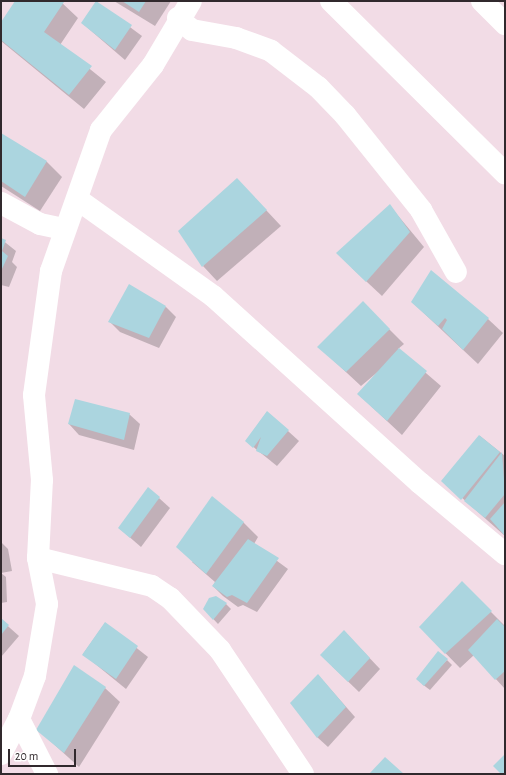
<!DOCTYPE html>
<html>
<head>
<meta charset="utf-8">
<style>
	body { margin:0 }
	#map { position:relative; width:506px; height:775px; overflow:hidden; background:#f2dce6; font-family:"Alegreya Sans",sans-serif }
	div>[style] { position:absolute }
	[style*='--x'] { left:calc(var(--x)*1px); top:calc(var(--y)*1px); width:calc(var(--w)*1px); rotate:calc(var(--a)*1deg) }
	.shadow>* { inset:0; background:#0003 }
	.building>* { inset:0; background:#abd5df }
	.minor>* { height:22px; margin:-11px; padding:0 11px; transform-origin:11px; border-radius:11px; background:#fff }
	.highway>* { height:22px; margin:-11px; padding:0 11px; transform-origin:11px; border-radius:11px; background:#fff }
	span { translate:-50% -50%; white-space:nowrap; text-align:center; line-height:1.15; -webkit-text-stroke:3.5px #fff; paint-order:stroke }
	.frame { position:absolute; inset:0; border:2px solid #31292d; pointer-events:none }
	.scale { position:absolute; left:8px; top:749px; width:68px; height:18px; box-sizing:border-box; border:2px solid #31292d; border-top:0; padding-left:5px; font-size:12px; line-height:14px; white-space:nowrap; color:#31292d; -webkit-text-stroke:3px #fff; paint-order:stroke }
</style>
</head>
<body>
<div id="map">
	<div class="shadow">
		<i style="clip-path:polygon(17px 1px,60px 1px,78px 18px,60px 45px,106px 82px,84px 109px,1px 41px,1px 24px)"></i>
		<i style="clip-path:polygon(114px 1px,171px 1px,155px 26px)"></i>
		<i style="clip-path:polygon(96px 2px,142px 36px,125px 60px,82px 23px)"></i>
		<i style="clip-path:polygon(1px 134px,47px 162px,62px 177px,40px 211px,1px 186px)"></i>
		<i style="clip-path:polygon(251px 194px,281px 226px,217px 281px,203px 266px)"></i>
		<i style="clip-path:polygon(390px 206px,424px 247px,382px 296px,352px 268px)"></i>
		<i style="clip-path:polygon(1px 239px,16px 251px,12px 262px,17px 267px,9px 287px,1px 285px)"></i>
		<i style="clip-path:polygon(412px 302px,488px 319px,503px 333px,478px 364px)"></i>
		<i style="clip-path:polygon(166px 307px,176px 317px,159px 348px,120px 332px,110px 322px)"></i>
		<i style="clip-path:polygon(377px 317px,404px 344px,398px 349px,441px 386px,402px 435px,358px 394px,380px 370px,361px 386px,319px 347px)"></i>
		<i style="clip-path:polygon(267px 412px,299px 441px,277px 466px,246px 441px)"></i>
		<i style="clip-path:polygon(129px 414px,140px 424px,134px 450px,79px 435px,69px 424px)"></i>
		<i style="clip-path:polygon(480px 436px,505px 456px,505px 536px,443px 481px)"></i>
		<i style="clip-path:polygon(159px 498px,170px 508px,141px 547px,119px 528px)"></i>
		<i style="clip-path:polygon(243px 522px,258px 537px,254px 544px,288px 569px,257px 612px,243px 605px,238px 607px,223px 596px,213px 586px,215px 582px,192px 562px)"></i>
		<i style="clip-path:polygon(1px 542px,8px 549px,12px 571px,1px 573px,6px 577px,7px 602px,1px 603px)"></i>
		<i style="clip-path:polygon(462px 583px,505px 626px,505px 689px,474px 655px,460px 668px,420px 627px)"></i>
		<i style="clip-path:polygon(226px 604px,231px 609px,218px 624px,204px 609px)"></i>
		<i style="clip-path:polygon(1px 620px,19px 636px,1px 657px)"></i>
		<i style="clip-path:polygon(105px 623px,148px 657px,126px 689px,83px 654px)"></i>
		<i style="clip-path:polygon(344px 631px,380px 669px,359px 692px,332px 666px)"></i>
		<i style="clip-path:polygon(447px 660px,452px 665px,430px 690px,422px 684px)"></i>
		<i style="clip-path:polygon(318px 675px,355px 717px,328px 747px,317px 737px)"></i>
		<i style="clip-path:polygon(105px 688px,120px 702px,79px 767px,37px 729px)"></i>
	</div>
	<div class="building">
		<i style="clip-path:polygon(15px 1px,64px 2px,44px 32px,92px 66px,69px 95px,1px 40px,1px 22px)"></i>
		<i style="clip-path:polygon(96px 1px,132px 25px,115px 50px,81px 23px)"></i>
		<i style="clip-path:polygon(122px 1px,146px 1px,139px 12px)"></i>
		<i style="clip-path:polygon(1px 133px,47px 161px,25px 197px,1px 181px)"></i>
		<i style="clip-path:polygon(237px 178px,267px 210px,202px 267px,178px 231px)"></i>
		<i style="clip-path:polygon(390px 204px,410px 232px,366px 282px,336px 253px)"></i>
		<i style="clip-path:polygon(1px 238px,6px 240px,2px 251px,8px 256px,1px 271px)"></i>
		<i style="clip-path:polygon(431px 270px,489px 318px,463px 350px,442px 329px,447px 320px,445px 318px,438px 326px,411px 302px)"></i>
		<i style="clip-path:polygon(129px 284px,166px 306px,149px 338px,108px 322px)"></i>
		<i style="clip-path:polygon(363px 301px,390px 329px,346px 372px,317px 347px)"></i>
		<i style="clip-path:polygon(399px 348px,427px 371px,387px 421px,357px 394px)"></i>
		<i style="clip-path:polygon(75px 399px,130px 413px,124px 440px,68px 424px)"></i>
		<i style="clip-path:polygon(267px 411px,289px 430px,267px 456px,256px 451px,261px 437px,253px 448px,245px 441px)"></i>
		<i style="clip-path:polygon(479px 435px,500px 452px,461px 500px,441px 481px)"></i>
		<i style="clip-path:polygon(502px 452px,505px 494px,485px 518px,464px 501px)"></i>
		<i style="clip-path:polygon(148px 487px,160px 497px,130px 538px,118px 528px)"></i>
		<i style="clip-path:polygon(212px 496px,244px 522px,206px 574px,176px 547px)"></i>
		<i style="clip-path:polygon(505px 502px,505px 536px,490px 519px)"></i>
		<i style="clip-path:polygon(248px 539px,279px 558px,247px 603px,232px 595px,227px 597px,212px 586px)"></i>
		<i style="clip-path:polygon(462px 581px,492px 611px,445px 654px,419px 627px)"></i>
		<i style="clip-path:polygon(216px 596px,227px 603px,213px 620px,203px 609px,209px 598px)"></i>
		<i style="clip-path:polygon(1px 618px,9px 625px,1px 635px)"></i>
		<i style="clip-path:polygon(497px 619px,505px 627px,505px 671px,495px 680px,468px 650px)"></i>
		<i style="clip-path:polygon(105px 622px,138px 646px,116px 679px,82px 655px)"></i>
		<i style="clip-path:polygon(344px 630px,370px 658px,348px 682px,320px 655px)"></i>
		<i style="clip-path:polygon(438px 651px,448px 659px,424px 686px,416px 679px)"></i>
		<i style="clip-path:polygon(74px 665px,106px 687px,64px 753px,36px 730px)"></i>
		<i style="clip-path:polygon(318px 674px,346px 707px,317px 738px,290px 703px)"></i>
		<i style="clip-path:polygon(505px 754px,505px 774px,501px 774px,493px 766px)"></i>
		<i style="clip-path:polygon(385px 757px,404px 774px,369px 774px)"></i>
	</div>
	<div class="minor">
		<i style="--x:178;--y:18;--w:18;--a:41"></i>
		<i style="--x:192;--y:30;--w:45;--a:10.3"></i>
		<i style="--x:236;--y:38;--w:37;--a:20"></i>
		<i style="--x:271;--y:51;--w:59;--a:37.5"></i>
		<i style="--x:318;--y:87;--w:39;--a:46"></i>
		<i style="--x:345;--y:115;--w:122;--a:51.3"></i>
		<i style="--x:421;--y:210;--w:71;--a:60.6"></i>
		<i style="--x:77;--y:199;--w:167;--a:35.5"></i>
		<i style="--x:213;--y:296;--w:279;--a:42.1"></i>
		<i style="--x:420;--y:483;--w:111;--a:39.9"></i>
		<i style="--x:1;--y:203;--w:44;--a:28.3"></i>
		<i style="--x:40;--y:224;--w:24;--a:12"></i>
		<i style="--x:38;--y:558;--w:117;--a:13.8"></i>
		<i style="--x:152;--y:586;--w:22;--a:34"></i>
		<i style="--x:170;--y:598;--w:72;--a:46.1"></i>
		<i style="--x:220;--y:650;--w:149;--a:56.2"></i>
		<i style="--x:19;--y:719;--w:62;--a:63"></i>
		<i style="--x:1;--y:754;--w:39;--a:-63"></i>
		<i style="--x:19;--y:719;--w:46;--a:-69.6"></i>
		<i style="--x:35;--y:676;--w:73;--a:-80.5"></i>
		<i style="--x:47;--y:604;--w:47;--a:-101.1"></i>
		<i style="--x:38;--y:558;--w:78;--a:-87.1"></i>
		<i style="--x:42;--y:480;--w:85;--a:-95.4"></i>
		<i style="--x:34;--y:395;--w:125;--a:-82.2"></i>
		<i style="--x:51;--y:271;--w:150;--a:-70.5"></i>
		<i style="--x:101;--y:130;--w:83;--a:-51.3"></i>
		<i style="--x:153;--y:65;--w:74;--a:-59.3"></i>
	</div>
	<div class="highway">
		<i style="--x:331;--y:1;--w:245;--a:44.7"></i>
		<i style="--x:482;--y:1;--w:33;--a:45"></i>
	</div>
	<div class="frame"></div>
	<div class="scale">20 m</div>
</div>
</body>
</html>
